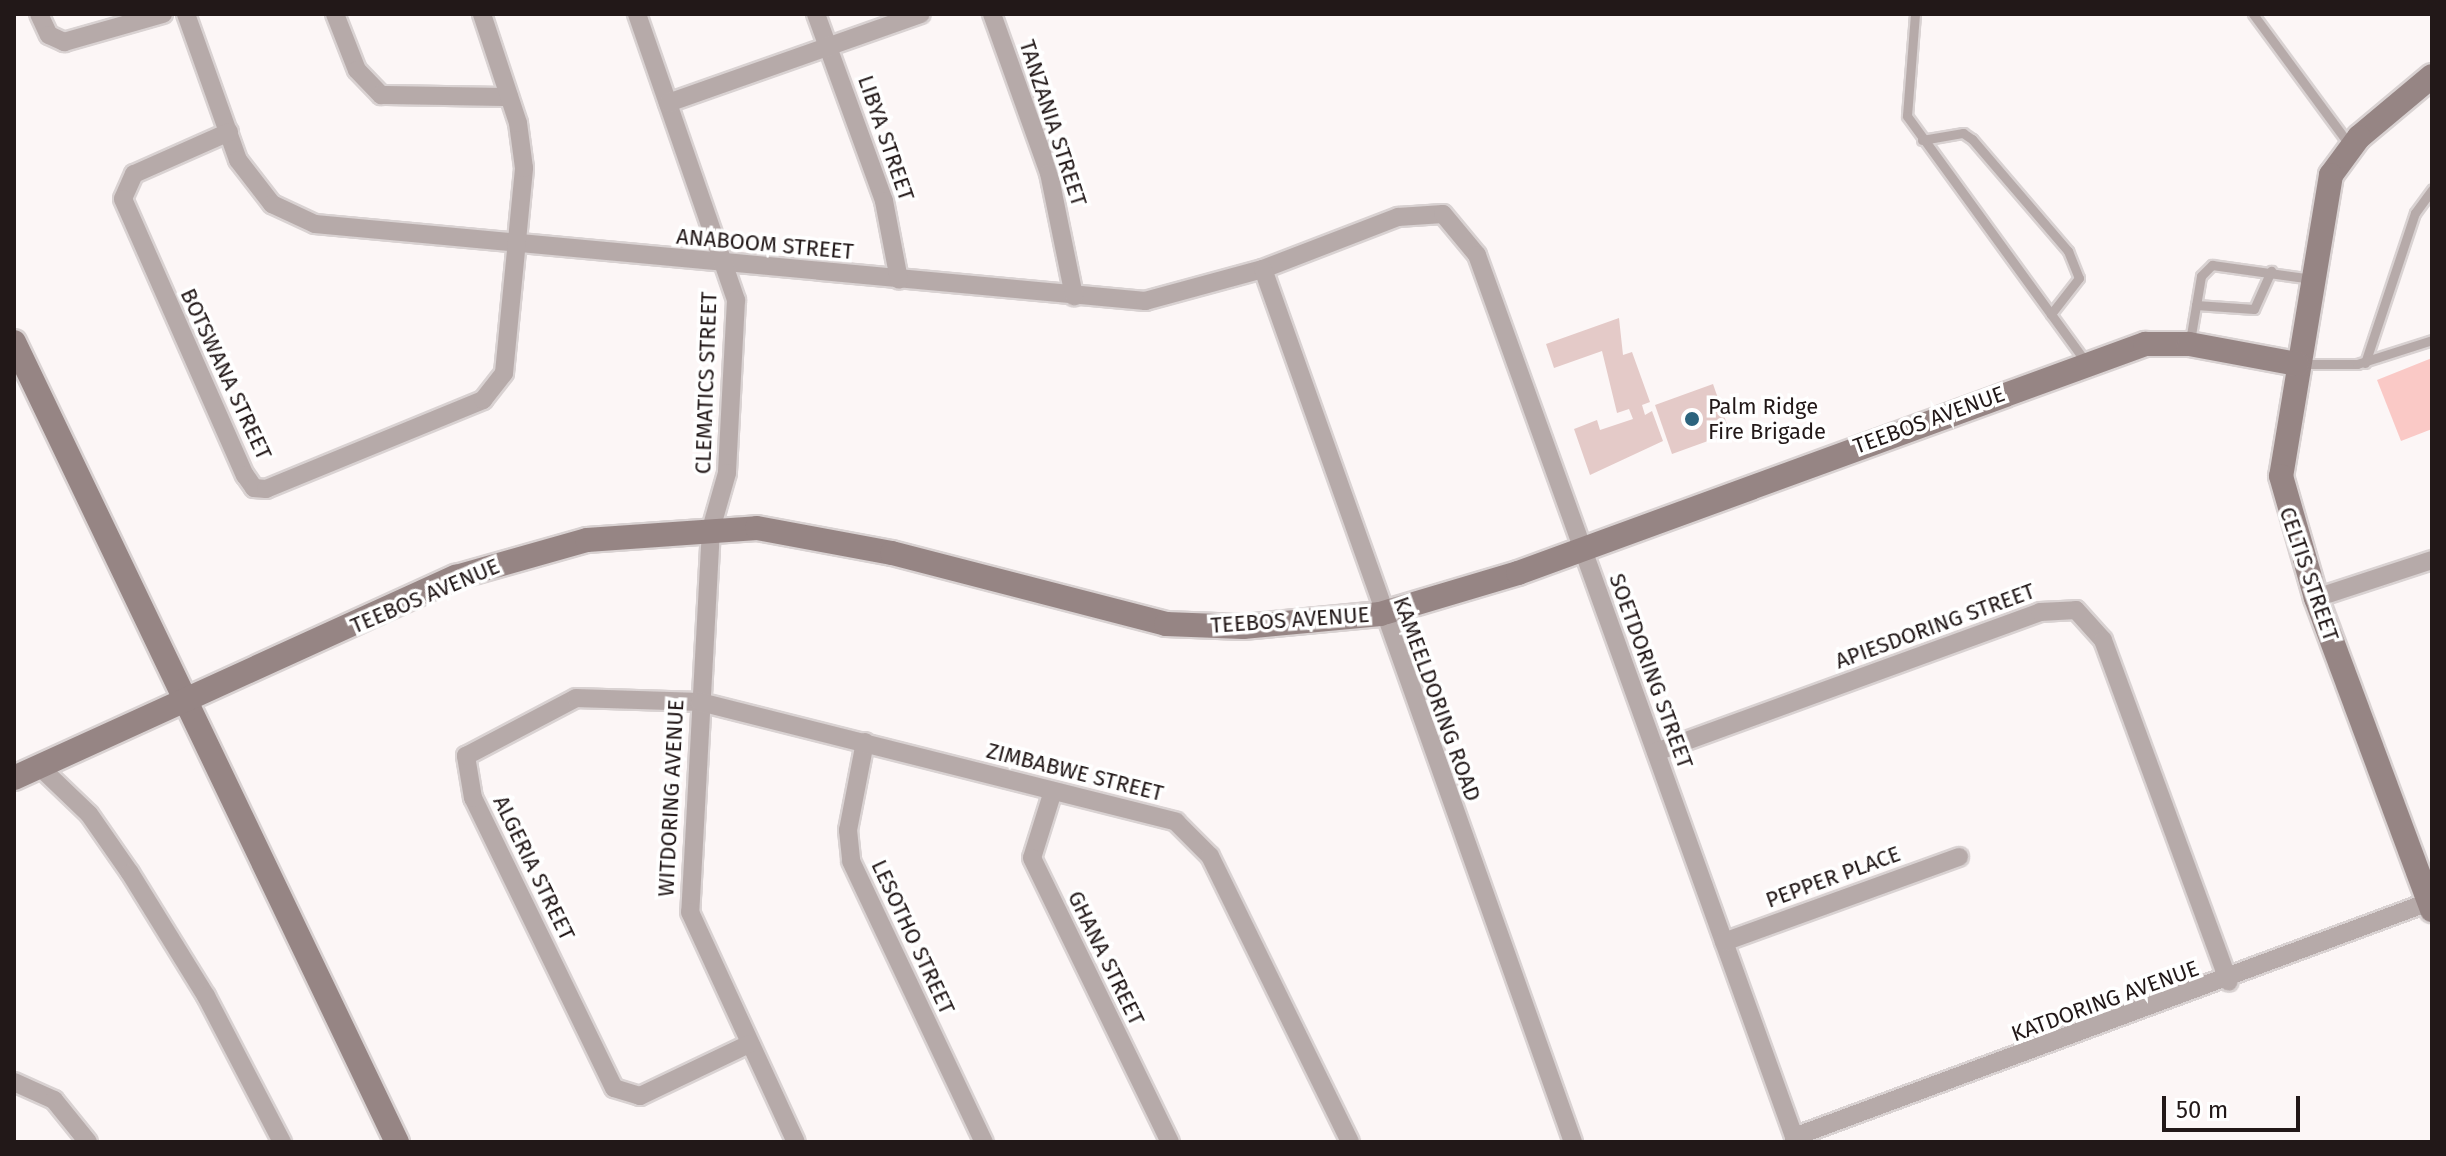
<!DOCTYPE html>
<html>
<head>
<meta charset="utf-8">
<style>
	body { margin:0 }
	#map { position:relative; width:2446px; height:1156px; overflow:hidden; background:#fcf6f6; font-family:"Fira Sans",sans-serif }
	div>[style] { position:absolute }
	[style*='--x'] { left:calc(var(--x)*1px); top:calc(var(--y)*1px); width:calc(var(--w)*1px); rotate:calc(var(--a)*1deg) }
	.green>* { inset:0; background:#fac9c6 }
	.building>* { inset:0; background:#e4cac8 }
	.roads { filter:drop-shadow(2px 0 #d9d2d2) drop-shadow(-2px 0 #d9d2d2) drop-shadow(0 2px #d9d2d2) drop-shadow(0 -2px #d9d2d2) }
	.lane>* { height:9px; margin:-4.5px; padding:0 4.5px; transform-origin:4.5px; border-radius:4.5px; background:#b6aaa9 }
	.street>* { height:18px; margin:-9px; padding:0 9px; transform-origin:9px; border-radius:9px; background:#b6aaa9 }
	.secondary>* { height:24px; margin:-12px; padding:0 12px; transform-origin:12px; border-radius:12px; background:#968584 }
	.dots>* { width:22px; height:22px; translate:-50% -50%; box-sizing:border-box; border:4px solid #fff; border-radius:50% }
	span { translate:-50% -50%; white-space:nowrap; text-align:center; line-height:1.15; -webkit-text-stroke:7px #fff; paint-order:stroke }
	.street-label { font-size:22px; color:#221818 }
	.poi-label { font-size:22px; color:#221818 }
	.left { translate:0 -50%; text-align:left }
	.frame { position:absolute; inset:0; border:16px solid #221818; pointer-events:none }
	.scale { position:absolute; left:2162px; top:1096px; width:138px; height:36px; box-sizing:border-box; border:4px solid #221818; border-top:0; padding-left:10px; font-size:24px; line-height:28px; white-space:nowrap; color:#221818; -webkit-text-stroke:6px #fff; paint-order:stroke }
</style>
</head>
<body>
<div id="map">
	<div class="green">
		<i style="clip-path:polygon(2432px 358px,2432px 429px,2401px 441px,2377px 380px)"></i>
	</div>
	<div class="building">
		<i style="clip-path:polygon(1619px 318px,1623px 355px,1632px 352px,1650px 402px,1642px 405px,1645px 415px,1652px 411px,1663px 441px,1590px 475px,1574px 429px,1597px 420px,1600px 430px,1633px 419px,1629px 409px,1617px 413px,1602px 351px,1554px 368px,1546px 344px)"></i>
		<i style="clip-path:polygon(1713px 384px,1730px 433px,1672px 454px,1655px 405px)"></i>
	</div>
	<div class="roads">
		<div class="lane">
			<i style="--x:1915;--y:14;--w:102;--a:94.5"></i>
			<i style="--x:1907;--y:116;--w:304;--a:54"></i>
			<i style="--x:2253;--y:14;--w:162;--a:53.6"></i>
			<i style="--x:1922;--y:140;--w:42;--a:-9.7"></i>
			<i style="--x:1963;--y:133;--w:11;--a:34"></i>
			<i style="--x:1972;--y:139;--w:148;--a:49.4"></i>
			<i style="--x:2068;--y:251;--w:29;--a:68"></i>
			<i style="--x:2079;--y:278;--w:46;--a:127.9"></i>
			<i style="--x:2196;--y:305;--w:58;--a:3.9"></i>
			<i style="--x:2254;--y:309;--w:42;--a:-65.9"></i>
			<i style="--x:2190;--y:341;--w:66;--a:-80.4"></i>
			<i style="--x:2201;--y:276;--w:16;--a:-45"></i>
			<i style="--x:2212;--y:265;--w:101;--a:8"></i>
			<i style="--x:2365;--y:363;--w:158;--a:-71.6"></i>
			<i style="--x:2415;--y:213;--w:29;--a:-54"></i>
			<i style="--x:2300;--y:364;--w:57;--a:0"></i>
			<i style="--x:2357;--y:364;--w:79;--a:-17.7"></i>
		</div>
		<div class="street">
			<i style="--x:39;--y:14;--w:23;--a:65"></i>
			<i style="--x:49;--y:35;--w:17;--a:25"></i>
			<i style="--x:64;--y:42;--w:103;--a:-15.8"></i>
			<i style="--x:186;--y:14;--w:155;--a:70.4"></i>
			<i style="--x:238;--y:160;--w:56;--a:52.3"></i>
			<i style="--x:272;--y:204;--w:47;--a:24.9"></i>
			<i style="--x:315;--y:224;--w:834;--a:5.3"></i>
			<i style="--x:1145;--y:301;--w:122;--a:-15.2"></i>
			<i style="--x:1263;--y:269;--w:145;--a:-21.1"></i>
			<i style="--x:1398;--y:217;--w:45;--a:-3.8"></i>
			<i style="--x:1443;--y:214;--w:53;--a:50.3"></i>
			<i style="--x:1477;--y:255;--w:943;--a:70.22"></i>
			<i style="--x:335;--y:14;--w:60;--a:68.6"></i>
			<i style="--x:357;--y:70;--w:35;--a:46"></i>
			<i style="--x:381;--y:95;--w:128;--a:0.9"></i>
			<i style="--x:637;--y:14;--w:303;--a:70.9"></i>
			<i style="--x:736;--y:300;--w:173;--a:93"></i>
			<i style="--x:727;--y:473;--w:58;--a:105.9"></i>
			<i style="--x:711;--y:529;--w:384;--a:93.1"></i>
			<i style="--x:690;--y:912;--w:253;--a:65.3"></i>
			<i style="--x:816;--y:14;--w:199;--a:70"></i>
			<i style="--x:884;--y:201;--w:80;--a:79.2"></i>
			<i style="--x:992;--y:14;--w:169;--a:70.3"></i>
			<i style="--x:1049;--y:173;--w:126;--a:78.5"></i>
			<i style="--x:668;--y:103;--w:268;--a:-19.4"></i>
			<i style="--x:229;--y:132;--w:104;--a:156.1"></i>
			<i style="--x:134;--y:174;--w:27;--a:114"></i>
			<i style="--x:123;--y:199;--w:302;--a:66.2"></i>
			<i style="--x:245;--y:475;--w:16;--a:55"></i>
			<i style="--x:254;--y:488;--w:12;--a:5"></i>
			<i style="--x:266;--y:489;--w:235;--a:-22.3"></i>
			<i style="--x:483;--y:400;--w:34;--a:-52"></i>
			<i style="--x:504;--y:373;--w:206;--a:-84.4"></i>
			<i style="--x:524;--y:168;--w:45;--a:-97.6"></i>
			<i style="--x:518;--y:123;--w:115;--a:-108.3"></i>
			<i style="--x:1263;--y:269;--w:926;--a:70.45"></i>
			<i style="--x:2316;--y:598;--w:122;--a:-18.1"></i>
			<i style="--x:865;--y:742;--w:90;--a:100.9"></i>
			<i style="--x:848;--y:830;--w:31;--a:84"></i>
			<i style="--x:851;--y:861;--w:311;--a:64.7"></i>
			<i style="--x:1656;--y:752;--w:409;--a:-20"></i>
			<i style="--x:2040;--y:612;--w:36;--a:-3"></i>
			<i style="--x:2076;--y:610;--w:40;--a:48"></i>
			<i style="--x:2103;--y:640;--w:364;--a:69.8"></i>
			<i style="--x:41;--y:768;--w:66;--a:43.8"></i>
			<i style="--x:89;--y:814;--w:72;--a:55.2"></i>
			<i style="--x:130;--y:873;--w:145;--a:58.3"></i>
			<i style="--x:206;--y:996;--w:165;--a:62.5"></i>
			<i style="--x:1053;--y:791;--w:70;--a:107.4"></i>
			<i style="--x:1032;--y:858;--w:316;--a:64.1"></i>
			<i style="--x:1724;--y:942;--w:250;--a:-19.9"></i>
			<i style="--x:749;--y:1044;--w:121;--a:154.5"></i>
			<i style="--x:640;--y:1096;--w:27;--a:-163"></i>
			<i style="--x:614;--y:1088;--w:322;--a:-115.9"></i>
			<i style="--x:473;--y:798;--w:43;--a:-99.5"></i>
			<i style="--x:466;--y:756;--w:124;--a:-27.8"></i>
			<i style="--x:576;--y:698;--w:124;--a:1.8"></i>
			<i style="--x:700;--y:702;--w:491;--a:14.1"></i>
			<i style="--x:1176;--y:822;--w:48;--a:45"></i>
			<i style="--x:1210;--y:856;--w:318;--a:63.9"></i>
			<i style="--x:14;--y:1082;--w:44;--a:24.2"></i>
			<i style="--x:54;--y:1100;--w:54;--a:51"></i>
			<i style="--x:1794;--y:1137;--w:677;--a:-20.31"></i>
		</div>
		<div class="secondary">
			<i style="--x:2432;--y:76;--w:95;--a:140.1"></i>
			<i style="--x:2359;--y:137;--w:47;--a:126.4"></i>
			<i style="--x:2331;--y:175;--w:305;--a:99.4"></i>
			<i style="--x:2281;--y:476;--w:127;--a:74"></i>
			<i style="--x:2316;--y:598;--w:333;--a:69.6"></i>
			<i style="--x:14;--y:342;--w:887;--a:64.42"></i>
			<i style="--x:14;--y:778;--w:486;--a:-24.5"></i>
			<i style="--x:456;--y:577;--w:136;--a:-15.8"></i>
			<i style="--x:587;--y:540;--w:170;--a:-4"></i>
			<i style="--x:757;--y:528;--w:137;--a:10.5"></i>
			<i style="--x:892;--y:553;--w:283;--a:14.5"></i>
			<i style="--x:1166;--y:624;--w:77;--a:2.2"></i>
			<i style="--x:1243;--y:627;--w:138;--a:-5.4"></i>
			<i style="--x:1380;--y:614;--w:144;--a:-16.5"></i>
			<i style="--x:1518;--y:573;--w:668;--a:-20.06"></i>
			<i style="--x:2145;--y:344;--w:44;--a:0"></i>
			<i style="--x:2189;--y:344;--w:110;--a:10.5"></i>
		</div>
	</div>
	<div class="dots">
		<i style="left:1692px;top:419px;background:#2c637d"></i>
	</div>
	<div class="street-label">
		<span style="left:1053px;top:123px;rotate:72deg">TANZANIA STREET</span>
		<span style="left:886px;top:138px;rotate:71deg">LIBYA STREET</span>
		<span style="left:765px;top:244px;rotate:5deg">ANABOOM STREET</span>
		<span style="left:226px;top:374px;rotate:65deg">BOTSWANA STREET</span>
		<span style="left:706px;top:383px;rotate:-88deg">CLEMATICS STREET</span>
		<span style="left:1929px;top:420px;rotate:-20deg">TEEBOS AVENUE</span>
		<span style="left:2309px;top:574px;rotate:71deg">CELTIS STREET</span>
		<span style="left:425px;top:596px;rotate:-23deg">TEEBOS AVENUE</span>
		<span style="left:1290px;top:620px;rotate:-4deg">TEEBOS AVENUE</span>
		<span style="left:1935px;top:626px;rotate:-20deg">APIESDORING STREET</span>
		<span style="left:1651px;top:671px;rotate:70deg">SOETDORING STREET</span>
		<span style="left:1437px;top:699px;rotate:70deg">KAMEELDORING ROAD</span>
		<span style="left:1075px;top:772px;rotate:14deg">ZIMBABWE STREET</span>
		<span style="left:671px;top:798px;rotate:-87deg">WITDORING AVENUE</span>
		<span style="left:534px;top:868px;rotate:64deg">ALGERIA STREET</span>
		<span style="left:1833px;top:877px;rotate:-20deg">PEPPER PLACE</span>
		<span style="left:913px;top:937px;rotate:65deg">LESOTHO STREET</span>
		<span style="left:1106px;top:958px;rotate:64deg">GHANA STREET</span>
		<span style="left:2105px;top:1001px;rotate:-20deg">KATDORING AVENUE</span>
	</div>
	<div class="poi-label">
		<span class="left" style="left:1708px;top:419px">Palm Ridge<br>Fire Brigade</span>
	</div>
	<div class="frame"></div>
	<div class="scale">50 m</div>
</div>
</body>
</html>
